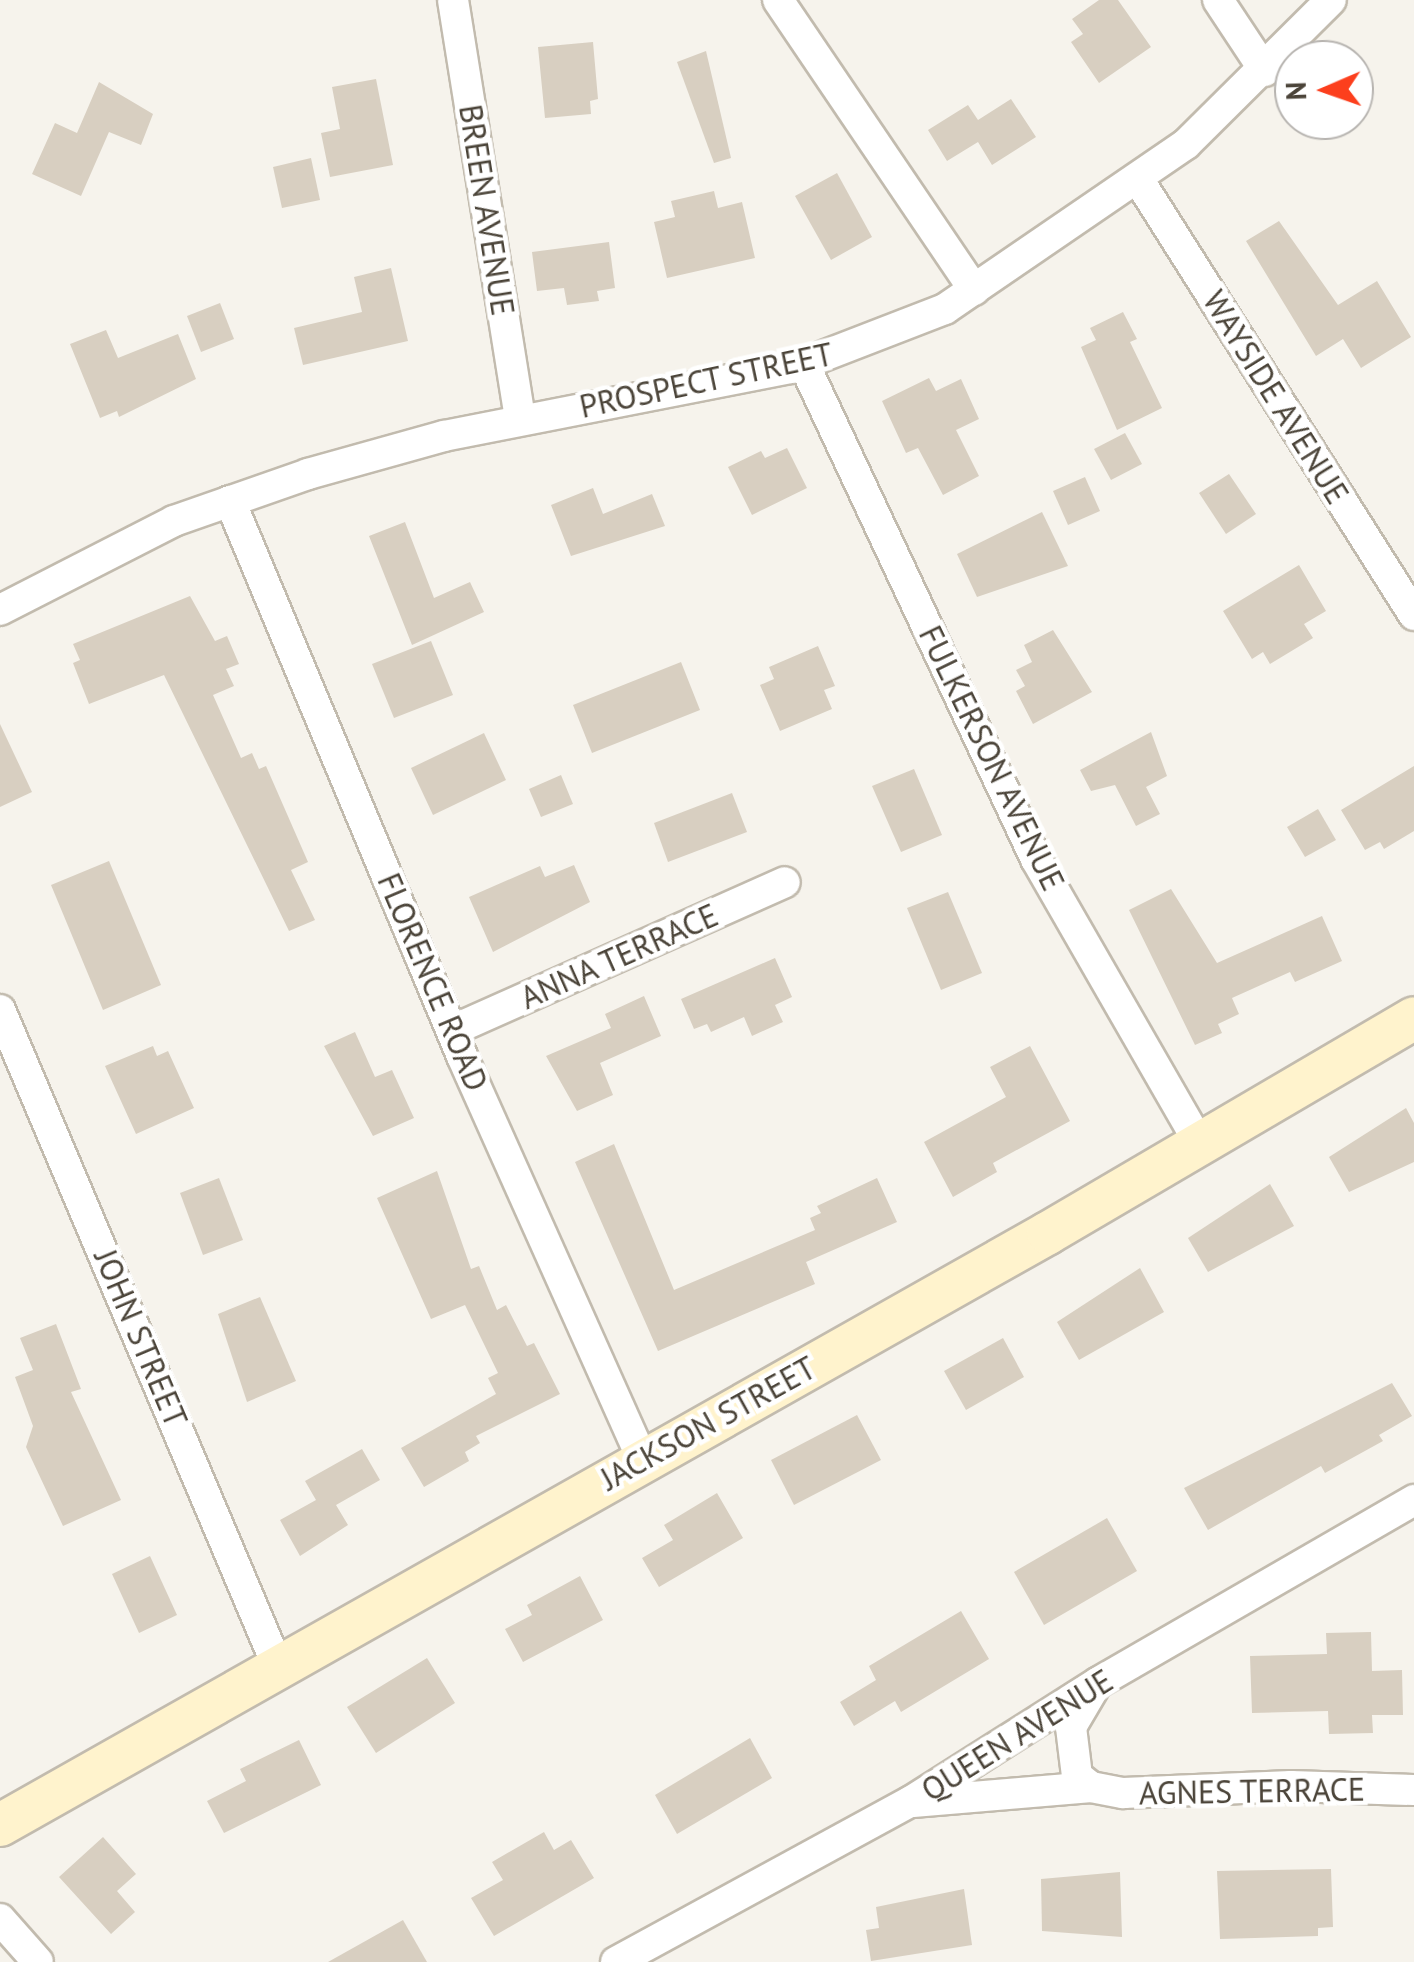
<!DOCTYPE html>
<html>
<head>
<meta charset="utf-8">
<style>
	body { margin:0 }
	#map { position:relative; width:1414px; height:1962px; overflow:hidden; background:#f6f3ec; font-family:"PT Sans",sans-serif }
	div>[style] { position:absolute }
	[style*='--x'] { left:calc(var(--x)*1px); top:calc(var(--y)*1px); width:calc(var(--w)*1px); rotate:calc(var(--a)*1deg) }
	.building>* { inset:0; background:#d8cfc1 }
	.roads { filter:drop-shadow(2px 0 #c2bbae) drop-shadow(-2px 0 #c2bbae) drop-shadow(0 2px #c2bbae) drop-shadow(0 -2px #c2bbae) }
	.minor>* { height:30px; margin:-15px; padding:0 15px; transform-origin:15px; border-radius:15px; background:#fff }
	.secondary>* { height:42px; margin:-21px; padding:0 21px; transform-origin:21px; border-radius:21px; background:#fff3cd }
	span { translate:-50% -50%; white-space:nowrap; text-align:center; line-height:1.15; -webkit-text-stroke:9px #fff; paint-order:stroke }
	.street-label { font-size:32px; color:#4b4439 }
	.north { position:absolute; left:1274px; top:40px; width:100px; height:100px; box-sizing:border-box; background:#fff; border:2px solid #b7b4b0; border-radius:50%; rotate:268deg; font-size:28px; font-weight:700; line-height:40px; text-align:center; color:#4b4439 }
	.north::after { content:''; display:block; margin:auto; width:35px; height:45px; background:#fc3f1d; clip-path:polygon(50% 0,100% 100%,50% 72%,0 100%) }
</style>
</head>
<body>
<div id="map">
	<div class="building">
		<i style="clip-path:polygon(1099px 0,1118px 0,1151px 47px,1099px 83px,1071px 42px,1083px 34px,1072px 19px)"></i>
		<i style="clip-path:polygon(593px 42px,598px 99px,590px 101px,591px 114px,545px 118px,538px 47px)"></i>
		<i style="clip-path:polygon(706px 51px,731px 158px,714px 163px,677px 62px)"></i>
		<i style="clip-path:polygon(376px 79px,393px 165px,330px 177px,321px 133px,340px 129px,332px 87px)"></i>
		<i style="clip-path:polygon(99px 82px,153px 114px,141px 145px,109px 132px,81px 196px,32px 174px,55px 123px,77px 133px)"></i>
		<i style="clip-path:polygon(1011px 99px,1036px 137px,992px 165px,978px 142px,947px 161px,928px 130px,968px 105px,978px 120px)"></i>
		<i style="clip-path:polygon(311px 158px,320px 200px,282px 208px,273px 167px)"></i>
		<i style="clip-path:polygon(837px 173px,872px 237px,831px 260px,795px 196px)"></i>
		<i style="clip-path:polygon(714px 191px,718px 208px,742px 202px,755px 258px,667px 278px,654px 222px,675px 217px,671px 201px)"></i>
		<i style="clip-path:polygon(1279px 221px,1338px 305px,1377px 281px,1411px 337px,1361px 368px,1343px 339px,1316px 356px,1246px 241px)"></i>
		<i style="clip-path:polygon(609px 242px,615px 288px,597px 291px,599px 301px,567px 305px,564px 288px,537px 291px,532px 252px)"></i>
		<i style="clip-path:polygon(391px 268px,408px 341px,303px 365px,294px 328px,362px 312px,354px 277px)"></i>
		<i style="clip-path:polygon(220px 303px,234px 339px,201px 352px,187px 316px)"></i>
		<i style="clip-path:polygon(1123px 312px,1137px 339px,1130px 342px,1162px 408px,1117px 430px,1081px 347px,1096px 340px,1090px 328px)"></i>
		<i style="clip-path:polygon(106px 330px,118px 358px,178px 334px,196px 379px,119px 417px,117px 411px,100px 418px,70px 344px)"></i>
		<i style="clip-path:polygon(929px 378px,936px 391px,961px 379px,979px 419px,956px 430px,979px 476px,943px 495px,918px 448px,906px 453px,882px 401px)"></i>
		<i style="clip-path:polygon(1125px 433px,1142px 464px,1111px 480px,1094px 449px)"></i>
		<i style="clip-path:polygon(787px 448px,807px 488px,752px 515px,728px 467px,761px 451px,765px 458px)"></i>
		<i style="clip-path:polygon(1229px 474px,1256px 514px,1226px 534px,1199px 493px)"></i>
		<i style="clip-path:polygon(1085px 477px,1100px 511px,1068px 525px,1053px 491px)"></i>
		<i style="clip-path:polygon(593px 488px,603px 514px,652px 494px,665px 526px,571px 556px,551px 505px)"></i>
		<i style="clip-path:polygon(1042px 512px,1068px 566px,977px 597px,957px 554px)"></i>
		<i style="clip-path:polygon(405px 522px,434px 598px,470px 582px,484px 612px,412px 645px,369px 536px)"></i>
		<i style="clip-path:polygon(1299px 565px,1326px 611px,1304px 624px,1313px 638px,1270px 664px,1263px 652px,1252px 659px,1223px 611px)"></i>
		<i style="clip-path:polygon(190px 596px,215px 641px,227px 636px,239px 664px,226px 669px,234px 686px,213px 695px,241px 758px,252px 753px,259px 769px,266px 766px,308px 862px,291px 870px,315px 920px,289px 931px,164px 675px,89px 704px,73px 663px,80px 660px,73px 644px)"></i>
		<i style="clip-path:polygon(1053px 630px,1092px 692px,1033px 724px,1016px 691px,1025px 686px,1016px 670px,1032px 662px,1024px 645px)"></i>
		<i style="clip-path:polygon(431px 641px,453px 695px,394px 718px,372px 664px)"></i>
		<i style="clip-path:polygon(818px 646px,835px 686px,824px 690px,832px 709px,780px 731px,760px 685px,774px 679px,769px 667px)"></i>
		<i style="clip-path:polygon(681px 662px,700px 710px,592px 753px,573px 705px)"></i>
		<i style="clip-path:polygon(0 724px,32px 792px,0 807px)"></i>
		<i style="clip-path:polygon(1151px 732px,1167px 776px,1146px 787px,1160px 814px,1136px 826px,1115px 785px,1091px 791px,1080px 770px)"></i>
		<i style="clip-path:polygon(484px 733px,506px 780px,433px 815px,411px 768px)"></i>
		<i style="clip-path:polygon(1414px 766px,1414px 831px,1384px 849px,1380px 842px,1365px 850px,1341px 810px)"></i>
		<i style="clip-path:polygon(914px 769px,942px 835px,901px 852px,872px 786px)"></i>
		<i style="clip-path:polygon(561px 775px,573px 804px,541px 817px,529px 789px)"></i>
		<i style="clip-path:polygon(732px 793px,747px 832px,668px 862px,654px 823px)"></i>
		<i style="clip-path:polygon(1318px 809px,1336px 840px,1305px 857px,1287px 827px)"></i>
		<i style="clip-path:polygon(109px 861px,161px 985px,103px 1010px,51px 885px)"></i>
		<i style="clip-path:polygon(574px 865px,590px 902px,493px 952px,469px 897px,540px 866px,545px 877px)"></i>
		<i style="clip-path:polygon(1171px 889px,1217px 963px,1322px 916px,1342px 961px,1295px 982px,1290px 972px,1232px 998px,1239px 1014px,1218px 1024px,1222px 1033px,1195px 1045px,1129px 910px)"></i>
		<i style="clip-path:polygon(948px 892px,982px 973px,941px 990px,907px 908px)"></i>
		<i style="clip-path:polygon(775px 958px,792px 997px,775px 1005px,783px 1022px,752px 1036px,744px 1017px,711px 1032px,707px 1024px,694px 1029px,681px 999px)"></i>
		<i style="clip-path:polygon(644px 996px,661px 1036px,600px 1063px,613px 1095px,577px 1111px,546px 1056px,611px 1028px,605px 1014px)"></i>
		<i style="clip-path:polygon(355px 1032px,375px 1077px,392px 1070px,414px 1118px,373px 1136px,324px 1046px)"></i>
		<i style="clip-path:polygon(153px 1046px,157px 1056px,168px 1051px,194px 1108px,136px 1134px,105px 1066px)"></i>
		<i style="clip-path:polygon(1030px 1046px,1070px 1121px,993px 1163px,997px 1172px,953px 1197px,924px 1142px,1006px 1097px,990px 1067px)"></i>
		<i style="clip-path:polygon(1406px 1108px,1414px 1123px,1414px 1162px,1349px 1192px,1329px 1157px)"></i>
		<i style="clip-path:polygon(614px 1144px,674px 1290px,815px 1230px,810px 1218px,821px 1213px,817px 1206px,877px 1178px,897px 1222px,806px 1262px,815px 1284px,658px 1351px,575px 1162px)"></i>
		<i style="clip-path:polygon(437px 1171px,471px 1269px,479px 1266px,497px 1310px,506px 1305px,527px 1346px,534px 1343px,560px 1394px,476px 1436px,480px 1443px,465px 1452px,469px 1461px,424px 1487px,401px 1448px,496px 1394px,488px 1378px,498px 1373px,465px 1305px,431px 1319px,377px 1198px)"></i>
		<i style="clip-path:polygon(219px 1178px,243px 1240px,203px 1255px,180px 1193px)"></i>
		<i style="clip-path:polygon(1270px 1184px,1294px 1226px,1208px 1272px,1188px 1238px)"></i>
		<i style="clip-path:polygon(1140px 1268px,1164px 1312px,1079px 1360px,1057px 1322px)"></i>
		<i style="clip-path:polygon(260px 1297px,296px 1381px,247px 1402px,218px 1314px)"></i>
		<i style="clip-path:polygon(56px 1324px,81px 1389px,71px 1392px,121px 1500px,63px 1526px,26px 1447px,33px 1426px,15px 1377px,33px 1370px,20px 1338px)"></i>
		<i style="clip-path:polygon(1003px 1338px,1024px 1377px,966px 1410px,944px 1371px)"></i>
		<i style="clip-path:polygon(1392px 1383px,1412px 1416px,1379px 1435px,1383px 1441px,1325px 1473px,1321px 1466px,1208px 1530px,1184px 1488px)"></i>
		<i style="clip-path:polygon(857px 1415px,881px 1460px,794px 1505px,771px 1460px)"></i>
		<i style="clip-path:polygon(362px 1449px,380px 1480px,336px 1505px,348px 1525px,300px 1556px,280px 1520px,316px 1500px,305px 1481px)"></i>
		<i style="clip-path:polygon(717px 1493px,743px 1538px,659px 1587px,642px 1558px,673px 1540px,664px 1525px)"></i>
		<i style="clip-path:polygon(1107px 1518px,1137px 1571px,1044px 1625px,1014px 1572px)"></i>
		<i style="clip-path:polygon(150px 1556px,177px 1615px,139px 1633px,112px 1574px)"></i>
		<i style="clip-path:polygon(580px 1576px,603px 1620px,523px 1662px,505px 1629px,532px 1615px,527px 1605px)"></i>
		<i style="clip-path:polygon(961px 1611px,989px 1659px,901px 1712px,895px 1701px,854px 1726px,840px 1702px,876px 1680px,869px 1666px)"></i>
		<i style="clip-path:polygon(1371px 1632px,1372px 1671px,1402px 1670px,1403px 1715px,1372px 1715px,1373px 1733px,1329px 1734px,1328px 1711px,1252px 1713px,1250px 1656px,1327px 1654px,1326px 1633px)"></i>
		<i style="clip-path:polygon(427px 1658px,455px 1703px,376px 1753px,347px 1707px)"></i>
		<i style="clip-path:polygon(750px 1738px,772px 1778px,677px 1834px,655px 1795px)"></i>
		<i style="clip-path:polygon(299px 1740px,321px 1785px,224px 1833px,207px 1801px,246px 1781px,240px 1769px)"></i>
		<i style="clip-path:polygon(544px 1832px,554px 1850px,571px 1840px,594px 1878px,494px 1936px,471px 1898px,503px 1880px,492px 1862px)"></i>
		<i style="clip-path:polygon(103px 1837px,136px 1874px,117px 1891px,135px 1912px,111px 1934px,59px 1877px)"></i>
		<i style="clip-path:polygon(1331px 1869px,1333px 1927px,1318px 1928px,1318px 1936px,1220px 1939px,1217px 1871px)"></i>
		<i style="clip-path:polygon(1120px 1872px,1122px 1937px,1042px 1931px,1041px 1879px)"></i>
		<i style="clip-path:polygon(964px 1889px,972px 1945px,871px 1961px,866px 1930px,879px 1928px,876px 1907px)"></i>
		<i style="clip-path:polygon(403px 1920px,427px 1962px,328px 1962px)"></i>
	</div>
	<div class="roads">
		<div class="minor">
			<i style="--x:453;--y:0;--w:425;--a:80.9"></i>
			<i style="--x:778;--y:0;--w:350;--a:55.9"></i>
			<i style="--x:1218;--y:0;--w:85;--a:56.5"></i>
			<i style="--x:1138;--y:179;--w:516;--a:57.67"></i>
			<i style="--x:804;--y:364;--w:547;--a:64.89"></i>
			<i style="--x:1036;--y:859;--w:327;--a:60.1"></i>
			<i style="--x:230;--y:501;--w:602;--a:67.31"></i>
			<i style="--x:462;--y:1056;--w:443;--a:65.9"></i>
			<i style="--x:0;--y:610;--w:195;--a:-27.1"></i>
			<i style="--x:174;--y:521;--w:142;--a:-19.3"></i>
			<i style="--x:308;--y:474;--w:141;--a:-15.6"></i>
			<i style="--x:444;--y:436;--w:355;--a:-11.1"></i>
			<i style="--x:792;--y:368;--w:164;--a:-21.1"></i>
			<i style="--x:945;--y:309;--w:292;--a:-34.4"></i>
			<i style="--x:1186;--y:144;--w:204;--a:-44.8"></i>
			<i style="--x:0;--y:1010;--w:713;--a:67.07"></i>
			<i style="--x:453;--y:1030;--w:363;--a:-24"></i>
			<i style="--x:1091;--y:1787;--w:18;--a:-142"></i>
			<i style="--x:1077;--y:1776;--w:49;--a:-97"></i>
			<i style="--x:1071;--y:1727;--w:45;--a:-59.5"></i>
			<i style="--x:913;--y:1802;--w:179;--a:-4.8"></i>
			<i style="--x:1091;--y:1787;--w:33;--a:11"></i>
			<i style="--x:1123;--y:1793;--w:168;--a:-2.4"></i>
			<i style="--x:1291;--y:1786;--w:123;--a:1.9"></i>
			<i style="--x:0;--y:1919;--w:57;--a:48.5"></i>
			<i style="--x:616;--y:1962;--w:335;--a:-28.6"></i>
			<i style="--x:910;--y:1802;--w:224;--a:-32.4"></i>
			<i style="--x:1099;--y:1682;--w:364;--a:-30"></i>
		</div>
		<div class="secondary">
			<i style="--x:0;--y:1825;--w:1204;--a:-29.46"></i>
			<i style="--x:1048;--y:1233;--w:424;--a:-30.4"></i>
		</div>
	</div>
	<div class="street-label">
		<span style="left:487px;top:210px;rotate:81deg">BREEN AVENUE</span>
		<span style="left:706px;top:380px;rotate:-12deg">PROSPECT STREET</span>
		<span style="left:1276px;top:397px;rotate:58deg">WAYSIDE AVENUE</span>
		<span style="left:992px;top:758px;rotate:64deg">FULKERSON AVENUE</span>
		<span style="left:619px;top:956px;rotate:-24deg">ANNA TERRACE</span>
		<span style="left:433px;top:982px;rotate:67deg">FLORENCE ROAD</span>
		<span style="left:141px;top:1338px;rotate:67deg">JOHN STREET</span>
		<span style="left:708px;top:1423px;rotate:-29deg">JACKSON STREET</span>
		<span style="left:1017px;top:1735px;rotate:-32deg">QUEEN AVENUE</span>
		<span style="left:1252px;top:1791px;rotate:-1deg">AGNES TERRACE</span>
	</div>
	<div class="north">N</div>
</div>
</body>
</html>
